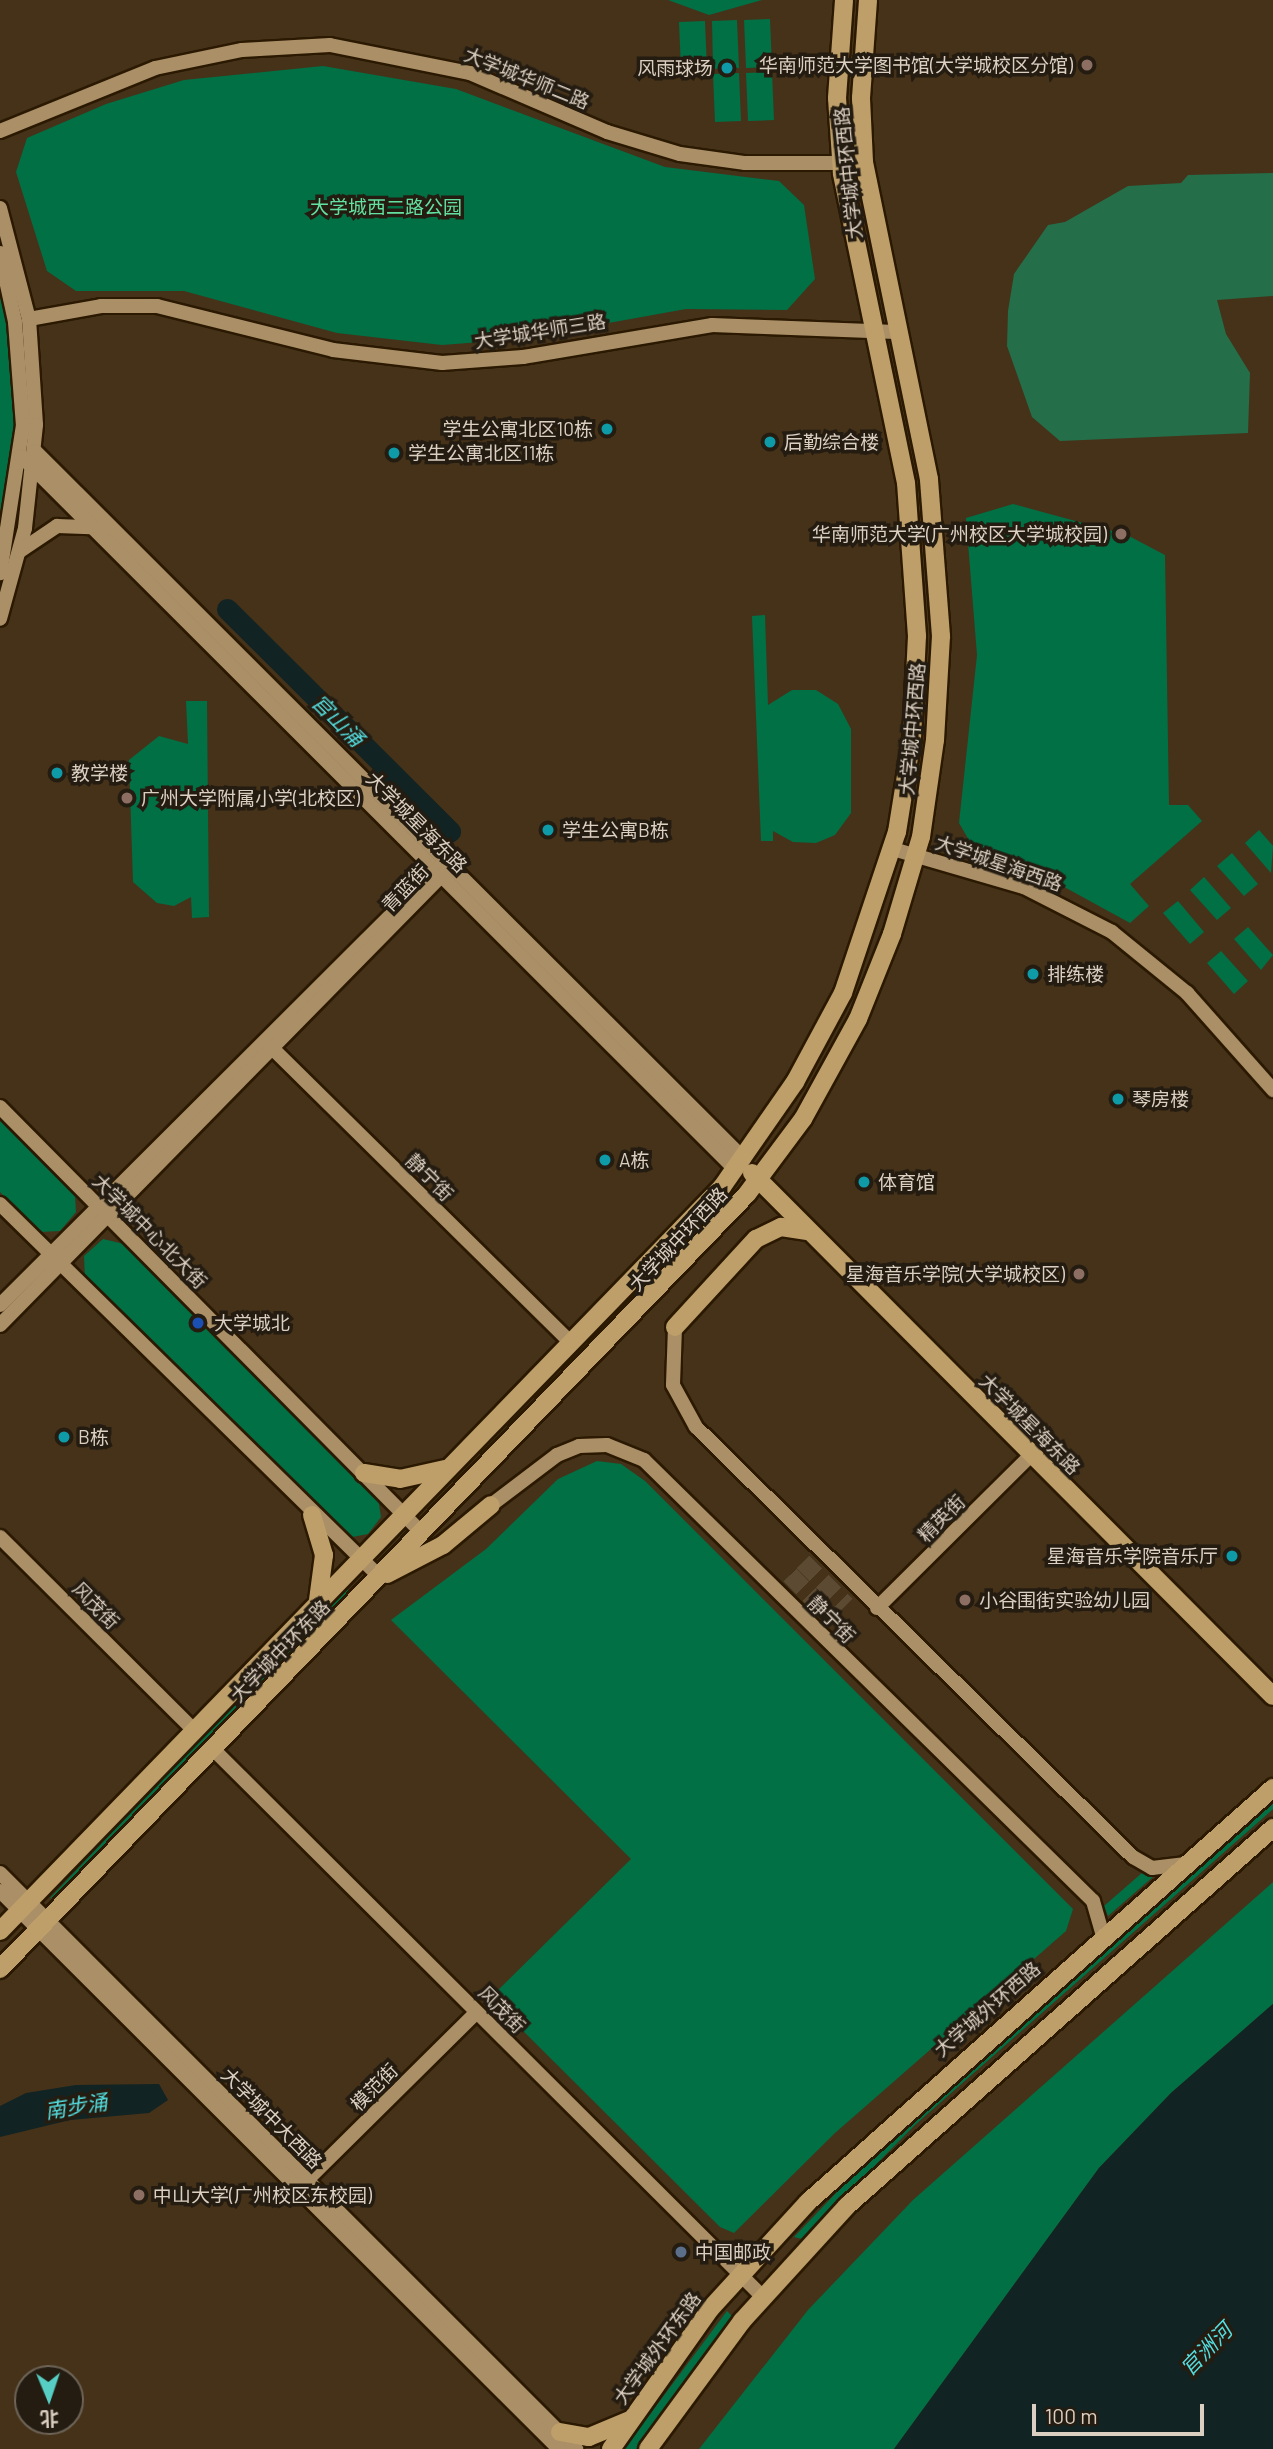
<!DOCTYPE html>
<html>
<head>
<meta charset="utf-8">
<style>
	body { margin:0 }
	#map { position:relative; width:1273px; height:2449px; overflow:hidden; background:#453219; font-family:Barlow,"Noto Sans SC",sans-serif }
	div>[style] { position:absolute }
	[style*='--x'] { left:calc(var(--x)*1px); top:calc(var(--y)*1px); width:calc(var(--w)*1px); rotate:calc(var(--a)*1deg) }
	.green>* { inset:0; background:#017045 }
	.forest>* { inset:0; background:#246e49 }
	.water>* { inset:0; background:#112323 }
	.river>* { height:21px; margin:-10.5px; padding:0 10.5px; transform-origin:10.5px; border-radius:10.5px; background:#112323 }
	.primary-tunnel>* { height:18px; margin-top:-9px; transform-origin:0; background:repeating-linear-gradient(90deg,#5c4a32 0 18px,transparent 0 27px) }
	.roads { filter:drop-shadow(2px 0 #2b1902) drop-shadow(-2px 0 #2b1902) drop-shadow(0 2px #2b1902) drop-shadow(0 -2px #2b1902) }
	.secondary>* { height:14px; margin:-7px; padding:0 7px; transform-origin:7px; border-radius:7px; background:#aa8f67 }
	.primary>* { height:18px; margin:-9px; padding:0 9px; transform-origin:9px; border-radius:9px; background:#be9f69 }
	.dots>* { width:19px; height:19px; translate:-50% -50%; box-sizing:border-box; border:4px solid #241c11; border-radius:50% }
	span { translate:-50% -50%; white-space:nowrap; text-align:center; line-height:1.15; -webkit-text-stroke:7px #241c11; paint-order:stroke }
	.poi-label { font-size:19px; color:#dbcfc1 }
	.right { translate:-100% -50%; text-align:right }
	.left { translate:0 -50%; text-align:left }
	.street-label { font-size:19px; color:#dbcfc1 }
	.park-label { font-size:19px; color:#63e1a0 }
	.water-label { font-size:21px; color:#53dddf; font-style:italic }
	.north { position:absolute; left:14px; top:2365px; width:70px; height:70px; box-sizing:border-box; background:#241c11; border:2px solid #6d6457; border-radius:50%; rotate:178deg; font-size:19px; font-weight:700; line-height:28px; text-align:center; color:#dbcfc1 }
	.north::after { content:''; display:block; margin:auto; width:24px; height:32px; background:#56cec3; clip-path:polygon(50% 0,100% 100%,50% 72%,0 100%) }
	.scale { position:absolute; left:1032px; top:2404px; width:172px; height:32px; box-sizing:border-box; border:4px solid #dbcfc1; border-top:0; padding-left:9px; font-size:21px; line-height:24px; white-space:nowrap; color:#dbcfc1; -webkit-text-stroke:5px #241c11; paint-order:stroke }
</style>
</head>
<body>
<div id="map">
	<div class="green">
		<i style="clip-path:polygon(668px 0,762px 0,709px 15px)"></i>
		<i style="clip-path:polygon(770px 19px,772px 67px,746px 68px,744px 20px)"></i>
		<i style="clip-path:polygon(737px 20px,739px 68px,713px 69px,712px 21px)"></i>
		<i style="clip-path:polygon(705px 21px,707px 69px,681px 70px,679px 22px)"></i>
		<i style="clip-path:polygon(323px 66px,456px 89px,665px 167px,779px 181px,804px 205px,815px 279px,787px 310px,686px 309px,520px 339px,442px 345px,337px 333px,184px 291px,76px 291px,47px 271px,16px 172px,27px 138px,106px 104px,184px 80px)"></i>
		<i style="clip-path:polygon(772px 72px,774px 120px,748px 121px,746px 73px)"></i>
		<i style="clip-path:polygon(739px 73px,741px 121px,715px 122px,713px 74px)"></i>
		<i style="clip-path:polygon(0 270px,13px 330px,18px 413px,0 557px)"></i>
		<i style="clip-path:polygon(1013px 504px,1127px 535px,1165px 555px,1169px 805px,1188px 805px,1202px 821px,1130px 884px,1149px 906px,1130px 923px,1046px 877px,977px 854px,959px 823px,977px 655px,966px 518px)"></i>
		<i style="clip-path:polygon(765px 615px,768px 705px,792px 690px,816px 690px,838px 704px,851px 729px,851px 813px,835px 835px,816px 843px,793px 842px,773px 831px,773px 841px,761px 841px,752px 616px)"></i>
		<i style="clip-path:polygon(186px 701px,207px 701px,209px 917px,192px 918px,191px 897px,174px 906px,157px 903px,133px 882px,129px 760px,159px 736px,188px 744px)"></i>
		<i style="clip-path:polygon(1259px 830px,1273px 846px,1271px 873px,1245px 843px)"></i>
		<i style="clip-path:polygon(1232px 853px,1258px 884px,1244px 896px,1217px 866px)"></i>
		<i style="clip-path:polygon(1204px 877px,1231px 908px,1217px 920px,1190px 890px)"></i>
		<i style="clip-path:polygon(1178px 901px,1204px 932px,1190px 944px,1163px 913px)"></i>
		<i style="clip-path:polygon(1248px 927px,1273px 955px,1261px 970px,1234px 939px)"></i>
		<i style="clip-path:polygon(1221px 951px,1248px 981px,1234px 994px,1207px 963px)"></i>
		<i style="clip-path:polygon(0 1119px,75px 1195px,76px 1212px,60px 1231px,40px 1232px,0 1192px)"></i>
		<i style="clip-path:polygon(103px 1239px,124px 1244px,378px 1498px,381px 1517px,368px 1534px,347px 1538px,85px 1278px,84px 1256px)"></i>
		<i style="clip-path:polygon(597px 1461px,621px 1464px,645px 1481px,1073px 1909px,1066px 1931px,835px 2133px,734px 2233px,720px 2227px,490px 1998px,631px 1859px,391px 1620px,486px 1549px,558px 1479px)"></i>
		<i style="clip-path:polygon(344px 1586px,350px 1592px,258px 1692px,56px 1899px,50px 1898px)"></i>
		<i style="clip-path:polygon(1273px 1800px,1273px 1809px,915px 2125px,802px 2239px,794px 2237px,904px 2122px)"></i>
		<i style="clip-path:polygon(1143px 1872px,1154px 1876px,1108px 1916px,1104px 1906px)"></i>
		<i style="clip-path:polygon(1273px 1882px,1273px 2004px,1171px 2093px,1099px 2168px,894px 2449px,699px 2449px,808px 2310px,913px 2200px)"></i>
		<i style="clip-path:polygon(727px 2311px,734px 2318px,636px 2449px,624px 2449px)"></i>
	</div>
	<div class="forest">
		<i style="clip-path:polygon(1273px 173px,1273px 296px,1217px 300px,1226px 334px,1250px 373px,1248px 433px,1060px 441px,1032px 417px,1007px 346px,1008px 311px,1014px 274px,1048px 225px,1065px 222px,1128px 186px,1181px 183px,1188px 175px)"></i>
	</div>
	<div class="water">
		<i style="clip-path:polygon(1273px 2004px,1273px 2449px,894px 2449px,1099px 2168px,1171px 2093px)"></i>
		<i style="clip-path:polygon(159px 2084px,168px 2100px,149px 2113px,70px 2120px,0 2137px,0 2106px,26px 2093px,76px 2085px)"></i>
	</div>
	<div class="river">
		<i style="--x:227;--y:609;--w:315;--a:44.9"></i>
	</div>
	<div class="primary-tunnel">
		<i style="--x:803;--y:1562;--w:61;--a:45"></i>
		<i style="--x:790;--y:1575;--w:60;--a:45.7"></i>
	</div>
	<div class="roads">
		<div class="secondary">
			<i style="--x:0;--y:131;--w:167;--a:-22.1"></i>
			<i style="--x:155;--y:68;--w:89;--a:-11.7"></i>
			<i style="--x:242;--y:50;--w:88;--a:-3.3"></i>
			<i style="--x:330;--y:45;--w:143;--a:11.3"></i>
			<i style="--x:470;--y:73;--w:149;--a:23.3"></i>
			<i style="--x:607;--y:132;--w:76;--a:16.8"></i>
			<i style="--x:680;--y:154;--w:66;--a:7.9"></i>
			<i style="--x:745;--y:163;--w:96;--a:0"></i>
			<i style="--x:0;--y:208;--w:115;--a:75.4"></i>
			<i style="--x:29;--y:319;--w:106;--a:86.2"></i>
			<i style="--x:36;--y:425;--w:104;--a:96.1"></i>
			<i style="--x:25;--y:528;--w:94;--a:105.4"></i>
			<i style="--x:0;--y:253;--w:71;--a:77.7"></i>
			<i style="--x:15;--y:322;--w:103;--a:85.6"></i>
			<i style="--x:23;--y:425;--w:150;--a:98.8"></i>
			<i style="--x:29;--y:319;--w:73;--a:-10.2"></i>
			<i style="--x:101;--y:306;--w:56;--a:0"></i>
			<i style="--x:157;--y:306;--w:181;--a:14"></i>
			<i style="--x:333;--y:350;--w:110;--a:6.8"></i>
			<i style="--x:442;--y:363;--w:81;--a:-4.2"></i>
			<i style="--x:523;--y:357;--w:192;--a:-9.6"></i>
			<i style="--x:712;--y:325;--w:184;--a:2.2"></i>
			<i style="--x:35;--y:451;--w:1002;--a:44.96"></i>
			<i style="--x:21;--y:456;--w:1010;--a:44.96"></i>
			<i style="--x:20;--y:551;--w:45;--a:-34"></i>
			<i style="--x:57;--y:526;--w:34;--a:2"></i>
			<i style="--x:893;--y:849;--w:136;--a:16.2"></i>
			<i style="--x:1024;--y:887;--w:99;--a:27.1"></i>
			<i style="--x:1112;--y:932;--w:97;--a:39.1"></i>
			<i style="--x:1187;--y:993;--w:130;--a:48.4"></i>
			<i style="--x:266;--y:1042;--w:429;--a:44.6"></i>
			<i style="--x:0;--y:1107;--w:597;--a:45.27"></i>
			<i style="--x:0;--y:1204;--w:532;--a:44.47"></i>
			<i style="--x:0;--y:1305;--w:622;--a:-44.93"></i>
			<i style="--x:0;--y:1325;--w:636;--a:-45.51"></i>
			<i style="--x:675;--y:1327;--w:58;--a:92"></i>
			<i style="--x:673;--y:1385;--w:48;--a:61.3"></i>
			<i style="--x:696;--y:1427;--w:613;--a:44.54"></i>
			<i style="--x:1133;--y:1857;--w:22;--a:30"></i>
			<i style="--x:1152;--y:1868;--w:34;--a:-7"></i>
			<i style="--x:491;--y:1505;--w:83;--a:-37.1"></i>
			<i style="--x:557;--y:1455;--w:24;--a:-22"></i>
			<i style="--x:579;--y:1446;--w:28;--a:-2"></i>
			<i style="--x:607;--y:1445;--w:40;--a:22"></i>
			<i style="--x:644;--y:1460;--w:629;--a:44.48"></i>
			<i style="--x:1093;--y:1901;--w:36;--a:74"></i>
			<i style="--x:0;--y:1537;--w:275;--a:44.9"></i>
			<i style="--x:877;--y:1608;--w:217;--a:-44.8"></i>
			<i style="--x:213;--y:1749;--w:776;--a:44.9"></i>
			<i style="--x:0;--y:1873;--w:815;--a:45"></i>
			<i style="--x:0;--y:1891;--w:790;--a:44.95"></i>
			<i style="--x:301;--y:2186;--w:247;--a:-44.7"></i>
		</div>
		<div class="primary">
			<i style="--x:752;--y:1173;--w:738;--a:45.11"></i>
			<i style="--x:675;--y:1327;--w:120;--a:-47.4"></i>
			<i style="--x:756;--y:1239;--w:28;--a:-26"></i>
			<i style="--x:781;--y:1227;--w:25;--a:9"></i>
			<i style="--x:364;--y:1473;--w:36;--a:9"></i>
			<i style="--x:400;--y:1479;--w:46;--a:-12.5"></i>
			<i style="--x:312;--y:1515;--w:42;--a:73.3"></i>
			<i style="--x:324;--y:1555;--w:45;--a:97.6"></i>
			<i style="--x:387;--y:1574;--w:63;--a:-27.4"></i>
			<i style="--x:443;--y:1545;--w:62;--a:-39.8"></i>
			<i style="--x:0;--y:1931;--w:1037;--a:-45.86"></i>
			<i style="--x:722;--y:1187;--w:128;--a:-55.2"></i>
			<i style="--x:795;--y:1082;--w:101;--a:-61.7"></i>
			<i style="--x:843;--y:993;--w:170;--a:-71.5"></i>
			<i style="--x:897;--y:832;--w:95;--a:-80.9"></i>
			<i style="--x:912;--y:738;--w:102;--a:-87.2"></i>
			<i style="--x:917;--y:636;--w:153;--a:-94.1"></i>
			<i style="--x:906;--y:483;--w:317;--a:-101.7"></i>
			<i style="--x:842;--y:173;--w:75;--a:-93.8"></i>
			<i style="--x:837;--y:98;--w:98;--a:-85.9"></i>
			<i style="--x:0;--y:1969;--w:1076;--a:-46.05"></i>
			<i style="--x:747;--y:1194;--w:94;--a:-53.3"></i>
			<i style="--x:803;--y:1119;--w:114;--a:-61.2"></i>
			<i style="--x:858;--y:1019;--w:92;--a:-68.2"></i>
			<i style="--x:892;--y:934;--w:101;--a:-73.4"></i>
			<i style="--x:921;--y:837;--w:98;--a:-81.8"></i>
			<i style="--x:935;--y:740;--w:104;--a:-86.7"></i>
			<i style="--x:941;--y:636;--w:157;--a:-94.4"></i>
			<i style="--x:929;--y:479;--w:324;--a:-101.6"></i>
			<i style="--x:864;--y:162;--w:64;--a:-92.7"></i>
			<i style="--x:861;--y:98;--w:98;--a:-85.9"></i>
			<i style="--x:560;--y:2432;--w:29;--a:10"></i>
			<i style="--x:589;--y:2437;--w:44;--a:-22.5"></i>
			<i style="--x:611;--y:2449;--w:173;--a:-54.7"></i>
			<i style="--x:711;--y:2308;--w:144;--a:-47.5"></i>
			<i style="--x:808;--y:2202;--w:623;--a:-41.68"></i>
			<i style="--x:648;--y:2449;--w:159;--a:-53.7"></i>
			<i style="--x:742;--y:2321;--w:156;--a:-47.6"></i>
			<i style="--x:847;--y:2206;--w:570;--a:-41.58"></i>
		</div>
	</div>
	<div class="dots">
		<i style="left:1087px;top:65px;background:#8d6e63"></i>
		<i style="left:727px;top:68px;background:#0f9aa8"></i>
		<i style="left:607px;top:429px;background:#0f9aa8"></i>
		<i style="left:770px;top:442px;background:#0f9aa8"></i>
		<i style="left:394px;top:453px;background:#0f9aa8"></i>
		<i style="left:1121px;top:534px;background:#8d6e63"></i>
		<i style="left:57px;top:773px;background:#0f9aa8"></i>
		<i style="left:127px;top:798px;background:#8d6e63"></i>
		<i style="left:548px;top:830px;background:#0f9aa8"></i>
		<i style="left:1033px;top:974px;background:#0f9aa8"></i>
		<i style="left:1118px;top:1099px;background:#0f9aa8"></i>
		<i style="left:605px;top:1160px;background:#0f9aa8"></i>
		<i style="left:864px;top:1182px;background:#0f9aa8"></i>
		<i style="left:1079px;top:1274px;background:#8d6e63"></i>
		<i style="left:198px;top:1323px;background:#1a4fb4"></i>
		<i style="left:64px;top:1437px;background:#0f9aa8"></i>
		<i style="left:1232px;top:1556px;background:#0f9aa8"></i>
		<i style="left:965px;top:1600px;background:#8d6e63"></i>
		<i style="left:139px;top:2195px;background:#8d6e63"></i>
		<i style="left:681px;top:2252px;background:#5c6f8a"></i>
	</div>
	<div class="poi-label">
		<span class="right" style="left:1073px;top:65px">华南师范大学图书馆(大学城校区分馆)</span>
		<span class="right" style="left:713px;top:68px">风雨球场</span>
		<span class="right" style="left:593px;top:429px">学生公寓北区10栋</span>
		<span class="left" style="left:784px;top:442px">后勤综合楼</span>
		<span class="left" style="left:408px;top:453px">学生公寓北区11栋</span>
		<span class="right" style="left:1107px;top:534px">华南师范大学(广州校区大学城校园)</span>
		<span class="left" style="left:71px;top:773px">教学楼</span>
		<span class="left" style="left:141px;top:798px">广州大学附属小学(北校区)</span>
		<span class="left" style="left:562px;top:830px">学生公寓B栋</span>
		<span class="left" style="left:1047px;top:974px">排练楼</span>
		<span class="left" style="left:1132px;top:1099px">琴房楼</span>
		<span class="left" style="left:619px;top:1160px">A栋</span>
		<span class="left" style="left:878px;top:1182px">体育馆</span>
		<span class="right" style="left:1065px;top:1274px">星海音乐学院(大学城校区)</span>
		<span class="left" style="left:214px;top:1323px">大学城北</span>
		<span class="left" style="left:78px;top:1437px">B栋</span>
		<span class="right" style="left:1218px;top:1556px">星海音乐学院音乐厅</span>
		<span class="left" style="left:979px;top:1600px">小谷围街实验幼儿园</span>
		<span class="left" style="left:153px;top:2195px">中山大学(广州校区东校园)</span>
		<span class="left" style="left:695px;top:2252px">中国邮政</span>
	</div>
	<div class="street-label">
		<span style="left:527px;top:78px;rotate:22deg">大学城华师二路</span>
		<span style="left:848px;top:173px;rotate:-96deg">大学城中环西路</span>
		<span style="left:540px;top:331px;rotate:-9deg">大学城华师三路</span>
		<span style="left:912px;top:729px;rotate:-85deg">大学城中环西路</span>
		<span style="left:417px;top:822px;rotate:45deg">大学城星海东路</span>
		<span style="left:999px;top:863px;rotate:19deg">大学城星海西路</span>
		<span style="left:405px;top:888px;rotate:-46deg">青蓝街</span>
		<span style="left:430px;top:1177px;rotate:45deg">静宁街</span>
		<span style="left:150px;top:1231px;rotate:45deg">大学城中心北大街</span>
		<span style="left:678px;top:1239px;rotate:-47deg">大学城中环西路</span>
		<span style="left:1030px;top:1424px;rotate:45deg">大学城星海东路</span>
		<span style="left:941px;top:1518px;rotate:-45deg">精英街</span>
		<span style="left:96px;top:1605px;rotate:45deg">风茂街</span>
		<span style="left:832px;top:1619px;rotate:45deg">静宁街</span>
		<span style="left:280px;top:1651px;rotate:-46deg">大学城中环东路</span>
		<span style="left:502px;top:2009px;rotate:45deg">风茂街</span>
		<span style="left:987px;top:2009px;rotate:-41deg">大学城外环西路</span>
		<span style="left:374px;top:2087px;rotate:-45deg">模范街</span>
		<span style="left:272px;top:2118px;rotate:45deg">大学城中大西路</span>
		<span style="left:657px;top:2348px;rotate:-54deg">大学城外环东路</span>
	</div>
	<div class="park-label">
		<span style="left:386px;top:207px">大学城西二路公园</span>
	</div>
	<div class="water-label">
		<span style="left:338px;top:720px;rotate:45deg">官山涌</span>
		<span style="left:76px;top:2106px;rotate:-9deg">南步涌</span>
		<span style="left:1206px;top:2349px;rotate:-46deg">官洲河</span>
	</div>
	<div class="north">北</div>
	<div class="scale">100 m</div>
</div>
</body>
</html>
